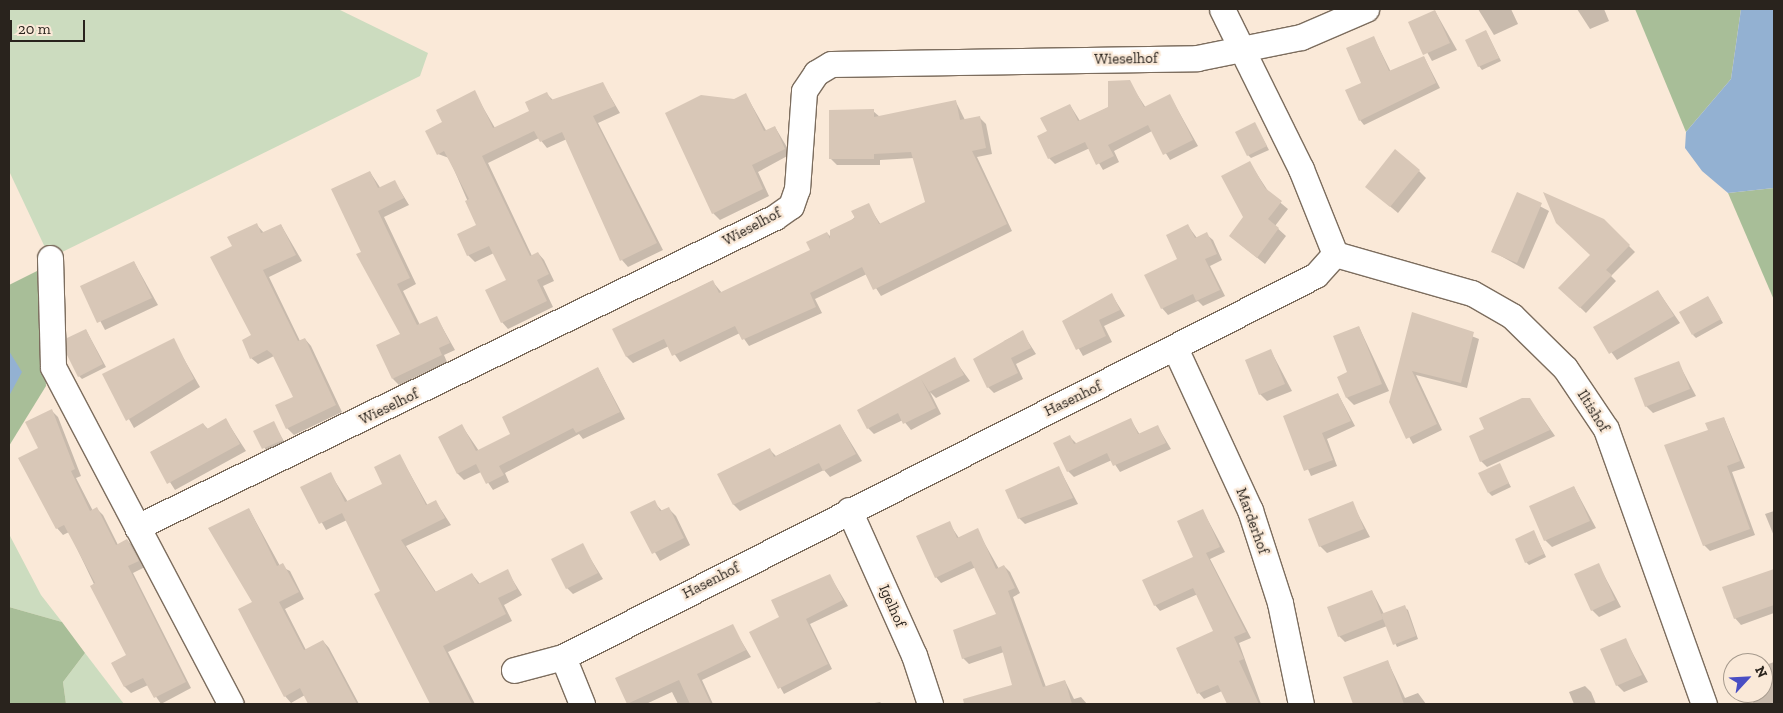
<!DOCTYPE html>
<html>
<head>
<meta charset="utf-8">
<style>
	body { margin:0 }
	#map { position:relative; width:1783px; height:713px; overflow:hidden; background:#fae9d8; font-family:"Zilla Slab",serif }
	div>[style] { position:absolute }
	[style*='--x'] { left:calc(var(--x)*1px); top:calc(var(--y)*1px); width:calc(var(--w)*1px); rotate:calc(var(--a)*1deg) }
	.green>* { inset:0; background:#ccdcbf }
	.forest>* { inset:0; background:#a8be98 }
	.water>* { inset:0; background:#93b1d2 }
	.shadow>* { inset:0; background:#0003 }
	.building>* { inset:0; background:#d8c7b7 }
	.roads { filter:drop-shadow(1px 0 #7c6d5e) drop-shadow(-1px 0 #7c6d5e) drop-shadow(0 1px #7c6d5e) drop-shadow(0 -1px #7c6d5e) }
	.street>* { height:25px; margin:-12.5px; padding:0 12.5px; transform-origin:12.5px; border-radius:12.5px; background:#fff }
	span { translate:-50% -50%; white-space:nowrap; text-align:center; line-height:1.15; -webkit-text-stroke:4.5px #fae9d8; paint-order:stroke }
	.street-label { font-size:15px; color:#29231d }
	.frame { position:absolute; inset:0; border:10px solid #29231d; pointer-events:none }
	.north { position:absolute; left:1723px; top:653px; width:50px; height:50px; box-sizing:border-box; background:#fae9d8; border:1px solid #a69a8d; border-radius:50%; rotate:65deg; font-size:14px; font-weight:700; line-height:20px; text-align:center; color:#29231d }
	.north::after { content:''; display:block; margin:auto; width:18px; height:22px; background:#494ec4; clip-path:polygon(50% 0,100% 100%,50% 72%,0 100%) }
	.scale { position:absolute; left:10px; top:20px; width:75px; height:22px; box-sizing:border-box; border:2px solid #29231d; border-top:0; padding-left:6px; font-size:15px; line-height:18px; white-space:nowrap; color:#29231d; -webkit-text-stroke:4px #fae9d8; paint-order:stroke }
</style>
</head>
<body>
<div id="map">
	<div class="green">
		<i style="clip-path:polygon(9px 9px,338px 9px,428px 53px,420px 76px,50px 258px,9px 171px)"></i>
		<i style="clip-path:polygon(9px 534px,41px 595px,62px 622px,9px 607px)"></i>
		<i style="clip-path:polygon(85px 653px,124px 704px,66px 704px,63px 682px)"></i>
	</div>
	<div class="forest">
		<i style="clip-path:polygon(1635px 9px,1741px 9px,1731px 79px,1686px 132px)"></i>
		<i style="clip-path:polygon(1774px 188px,1774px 300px,1728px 193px)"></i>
		<i style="clip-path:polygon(41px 269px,46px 386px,9px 446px,9px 285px)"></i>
		<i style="clip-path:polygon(9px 607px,62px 622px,85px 653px,63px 682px,66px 704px,9px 704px)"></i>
	</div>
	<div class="water">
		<i style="clip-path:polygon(1741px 9px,1774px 9px,1774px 188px,1728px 193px,1702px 171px,1685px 148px,1686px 132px,1731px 79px)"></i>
		<i style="clip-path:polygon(9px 351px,22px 372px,9px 396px)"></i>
	</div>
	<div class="shadow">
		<i style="clip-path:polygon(1478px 9px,1511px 9px,1518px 24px,1494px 35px)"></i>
		<i style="clip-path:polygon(1577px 9px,1604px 9px,1609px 21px,1590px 29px)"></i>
		<i style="clip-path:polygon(1435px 11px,1457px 50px,1432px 61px,1410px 22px)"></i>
		<i style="clip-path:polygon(1486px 31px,1501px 61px,1482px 70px,1479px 66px)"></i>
		<i style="clip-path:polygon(1374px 38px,1391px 72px,1424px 57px,1440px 88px,1364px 125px,1360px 120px,1363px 84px)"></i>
		<i style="clip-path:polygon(1129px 82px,1146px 108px,1170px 96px,1198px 146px,1170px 160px,1152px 131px,1114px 151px,1119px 162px,1103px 170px,1090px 148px,1055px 164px,1049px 158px,1049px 132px,1070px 105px,1080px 121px,1109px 107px)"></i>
		<i style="clip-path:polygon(603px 84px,620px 113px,598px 123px,663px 250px,628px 267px,622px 260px,567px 139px,547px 148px,539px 138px,488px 163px,532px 256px,538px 253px,544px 260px,554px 281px,543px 286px,553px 307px,508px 329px,502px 322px,508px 280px,494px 253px,475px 262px,468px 255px,478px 225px,449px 158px,438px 154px,444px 123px,474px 92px,495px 128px,531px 111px,546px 93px,553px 100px)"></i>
		<i style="clip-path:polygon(746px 95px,767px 132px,775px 127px,791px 154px,758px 172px,769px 196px,720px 220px,713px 213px,734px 100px)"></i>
		<i style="clip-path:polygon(956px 102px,965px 120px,979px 117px,986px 124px,992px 154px,977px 157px,1012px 231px,881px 296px,867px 274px,815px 299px,822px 313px,749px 346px,740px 333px,680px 362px,669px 346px,633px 363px,627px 357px,614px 330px,712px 281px,722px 293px,811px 251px,827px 233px,832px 238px,868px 205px,881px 225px,927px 203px,914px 158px,880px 160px,880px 165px,837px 165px,831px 159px,873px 111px,880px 117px)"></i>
		<i style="clip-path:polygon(1255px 124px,1269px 150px,1251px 158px,1248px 155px)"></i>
		<i style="clip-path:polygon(1249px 162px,1270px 194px,1288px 209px,1275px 226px,1286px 236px,1265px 264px,1230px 236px,1245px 217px)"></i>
		<i style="clip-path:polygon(1419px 171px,1426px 178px,1398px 213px,1374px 193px)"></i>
		<i style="clip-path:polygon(370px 172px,381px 189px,395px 182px,409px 205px,384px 217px,416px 284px,403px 291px,420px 325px,437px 318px,455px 350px,444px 355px,447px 362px,399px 385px,393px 379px,402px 334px,363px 252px)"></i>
		<i style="clip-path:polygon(1517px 194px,1549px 211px,1524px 269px,1492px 251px)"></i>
		<i style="clip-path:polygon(1603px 220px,1635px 252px,1611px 276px,1616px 281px,1586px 313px,1560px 288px,1592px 255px)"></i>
		<i style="clip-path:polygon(256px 224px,264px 233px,281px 225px,302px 261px,269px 277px,300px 341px,305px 339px,311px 346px,342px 412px,294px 435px,287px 428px,295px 397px,274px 356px,258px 364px,251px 358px,253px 336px,234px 247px)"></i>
		<i style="clip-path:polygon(1188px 226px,1197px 238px,1206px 234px,1213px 240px,1222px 260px,1210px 266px,1225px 296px,1203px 306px,1198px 301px,1168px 315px,1162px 308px)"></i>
		<i style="clip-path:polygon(134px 262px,158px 305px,105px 330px,82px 286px)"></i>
		<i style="clip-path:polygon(1658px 291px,1680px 323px,1617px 360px,1594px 328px)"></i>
		<i style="clip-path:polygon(1112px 295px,1125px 316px,1104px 326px,1112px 342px,1083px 356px,1063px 321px)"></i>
		<i style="clip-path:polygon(1708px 297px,1723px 323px,1696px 338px,1693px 335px)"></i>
		<i style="clip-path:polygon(1413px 313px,1479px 339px,1467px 388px,1416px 375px,1442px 430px,1413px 444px,1390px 402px)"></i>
		<i style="clip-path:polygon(1359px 327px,1389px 391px,1354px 405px,1347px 398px)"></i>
		<i style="clip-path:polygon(86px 330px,106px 367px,82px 379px,79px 376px)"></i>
		<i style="clip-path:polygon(1022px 332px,1036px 354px,1016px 364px,1023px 379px,994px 393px,988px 387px,1004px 341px)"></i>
		<i style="clip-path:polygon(173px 340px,200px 387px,134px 428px,104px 375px)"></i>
		<i style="clip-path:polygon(1271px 351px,1292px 391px,1267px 401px,1260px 394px)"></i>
		<i style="clip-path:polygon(954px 359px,970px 381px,936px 398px,930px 392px,941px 414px,911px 430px,903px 420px,874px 434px,868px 428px,859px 411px)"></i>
		<i style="clip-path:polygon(1678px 362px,1696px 396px,1653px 413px,1646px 406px)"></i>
		<i style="clip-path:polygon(598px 368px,625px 419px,583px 439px,579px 434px,505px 473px,509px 482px,493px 490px,481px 472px,464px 480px,458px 474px,439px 437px,462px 426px,479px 451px,512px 435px)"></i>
		<i style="clip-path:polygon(1338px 394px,1355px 426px,1327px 439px,1337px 466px,1311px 476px,1285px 417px)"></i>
		<i style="clip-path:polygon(1530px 400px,1555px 436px,1487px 467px,1481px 461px)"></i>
		<i style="clip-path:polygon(51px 410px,58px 417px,81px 476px,76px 478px,93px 511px,97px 509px,103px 515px,118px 545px,127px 540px,134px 547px,145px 567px,133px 573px,191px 688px,161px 704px,148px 685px,131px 693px,125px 687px,112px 663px,128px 655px,69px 532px,63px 535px,57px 528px,40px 449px)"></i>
		<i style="clip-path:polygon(1724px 418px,1745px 468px,1732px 472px,1755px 535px,1710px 551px,1704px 545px,1709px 431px)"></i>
		<i style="clip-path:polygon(226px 420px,246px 451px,175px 490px,151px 452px,203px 424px,208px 429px)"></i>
		<i style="clip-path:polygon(1131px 420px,1140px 435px,1158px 427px,1171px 449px,1120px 472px,1112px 460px,1074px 477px,1068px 471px,1070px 437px,1077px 444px)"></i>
		<i style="clip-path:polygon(273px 423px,285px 443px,267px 452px,255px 432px)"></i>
		<i style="clip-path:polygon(840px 425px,862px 461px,830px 477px,824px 470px,740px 511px,734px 505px,719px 475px,770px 450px,776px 456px)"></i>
		<i style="clip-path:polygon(400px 456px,428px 506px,436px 502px,451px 525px,406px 546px,436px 592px,472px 574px,480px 584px,507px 571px,522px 595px,504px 605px,512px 621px,448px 652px,475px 704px,431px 704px,376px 594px,382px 591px,347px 520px,326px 530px,302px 487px,330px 473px,348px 502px,384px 485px)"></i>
		<i style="clip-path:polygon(1499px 465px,1511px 487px,1492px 496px,1489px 493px)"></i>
		<i style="clip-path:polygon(1059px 468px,1078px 504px,1025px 524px,1019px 518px)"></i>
		<i style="clip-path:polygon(1574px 487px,1596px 528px,1552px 547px,1545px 540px)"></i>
		<i style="clip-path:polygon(654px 502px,663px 512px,669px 509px,676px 516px,690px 545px,660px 561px,632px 513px)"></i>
		<i style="clip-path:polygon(1352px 503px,1370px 537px,1327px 553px,1320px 546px)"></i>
		<i style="clip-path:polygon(249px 509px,280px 566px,290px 571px,304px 599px,285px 609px,306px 650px,323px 641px,329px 648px,359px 704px,310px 704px,305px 695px,291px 703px,285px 696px,254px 602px)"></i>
		<i style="clip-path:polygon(1203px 511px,1225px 552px,1210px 559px,1251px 638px,1239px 643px,1261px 704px,1228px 704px,1222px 691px,1204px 699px,1199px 693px,1178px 649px,1215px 632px,1198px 594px,1160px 611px,1155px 605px,1194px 558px)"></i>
		<i style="clip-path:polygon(1774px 511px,1774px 536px,1765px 514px)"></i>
		<i style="clip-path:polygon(949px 523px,959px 538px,977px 530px,999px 569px,1004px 566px,1010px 572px,1020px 593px,1013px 597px,1046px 687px,1065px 681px,1074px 699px,1081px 697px,1087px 704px,978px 704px,976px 697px,1014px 685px,1004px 652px,969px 664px,963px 658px,998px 614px,976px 567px,941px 583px,936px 577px)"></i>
		<i style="clip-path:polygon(1534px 532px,1546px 557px,1529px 565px,1526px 562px)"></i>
		<i style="clip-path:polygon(582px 545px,603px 579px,573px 594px,567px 588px)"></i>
		<i style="clip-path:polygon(1598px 564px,1621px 607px,1599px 617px,1592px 610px)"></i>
		<i style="clip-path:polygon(1771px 572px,1774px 613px,1741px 625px,1735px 618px)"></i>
		<i style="clip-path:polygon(830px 576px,848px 606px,810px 624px,832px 669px,784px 694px,750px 633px,781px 618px)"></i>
		<i style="clip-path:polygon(1372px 591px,1384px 614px,1404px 607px,1408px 610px,1418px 639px,1397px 647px,1387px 626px,1345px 642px,1339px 636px)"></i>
		<i style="clip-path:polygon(732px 626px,751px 657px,702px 680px,713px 704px,678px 704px,672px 692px,646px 704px,628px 703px)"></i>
		<i style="clip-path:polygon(1625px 639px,1648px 682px,1624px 692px,1617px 685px)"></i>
		<i style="clip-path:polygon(1388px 662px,1405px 698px,1418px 693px,1426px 704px,1354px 704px,1344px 678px)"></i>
		<i style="clip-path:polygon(1774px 662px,1774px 703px,1754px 704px,1748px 693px,1763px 693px,1763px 666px)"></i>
		<i style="clip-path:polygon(1585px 686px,1591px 692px,1596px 704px,1574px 704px,1569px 692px)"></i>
		<i style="clip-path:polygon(880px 702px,882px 704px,869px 704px)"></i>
	</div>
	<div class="building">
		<i style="clip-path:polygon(1435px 10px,1450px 43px,1423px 55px,1408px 22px)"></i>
		<i style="clip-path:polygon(1486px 30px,1499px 58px,1478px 67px,1465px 40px)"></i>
		<i style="clip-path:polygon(1374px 36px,1389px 71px,1424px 56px,1436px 83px,1359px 121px,1345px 90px,1361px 83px,1346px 48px)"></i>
		<i style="clip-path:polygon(1130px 80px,1144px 107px,1170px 94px,1193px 140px,1163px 155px,1148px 125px,1108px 145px,1114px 156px,1096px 165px,1085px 142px,1048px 159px,1037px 136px,1047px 131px,1040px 118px,1070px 104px,1078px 121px,1108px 107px,1108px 81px)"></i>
		<i style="clip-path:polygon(603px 82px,615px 106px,593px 116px,657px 243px,620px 261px,562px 132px,540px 142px,534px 131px,482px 156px,530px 256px,538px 252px,549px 274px,537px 280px,547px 301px,501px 323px,485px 290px,506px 280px,489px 246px,467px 256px,457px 234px,476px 225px,465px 201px,469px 199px,444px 151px,437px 155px,425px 131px,442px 122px,436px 110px,475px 90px,493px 128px,529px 111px,525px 102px,547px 92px,551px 100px)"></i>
		<i style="clip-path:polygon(746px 93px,764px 131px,775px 126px,785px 149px,752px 165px,763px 189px,712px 214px,665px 113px,701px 95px,734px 99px)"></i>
		<i style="clip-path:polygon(956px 100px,960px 120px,980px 116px,986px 148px,972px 151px,1007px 224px,873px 290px,862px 267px,810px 293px,816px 307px,742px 340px,735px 326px,672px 356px,664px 339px,626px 357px,612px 329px,713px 280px,719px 293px,810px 250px,806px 242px,827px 232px,830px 239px,830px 230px,855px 218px,851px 211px,869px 203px,879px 224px,925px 202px,911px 152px,874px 154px,874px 159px,829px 159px,829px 110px,874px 109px,874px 117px)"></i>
		<i style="clip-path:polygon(1255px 122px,1267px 146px,1247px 156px,1235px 132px)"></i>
		<i style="clip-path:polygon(1395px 149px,1420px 170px,1390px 207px,1365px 187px)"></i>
		<i style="clip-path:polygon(1250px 161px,1265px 188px,1282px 201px,1268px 219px,1279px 228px,1257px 258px,1229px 236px,1243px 217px,1221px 176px)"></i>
		<i style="clip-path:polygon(370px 171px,378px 188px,395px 180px,404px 198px,378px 211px,410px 278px,397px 284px,417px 325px,437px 316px,450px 343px,439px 348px,442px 355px,392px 379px,376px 345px,400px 334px,356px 254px,361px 252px,331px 189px)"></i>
		<i style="clip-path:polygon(1517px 192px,1542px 203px,1517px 263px,1491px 252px)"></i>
		<i style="clip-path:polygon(1543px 192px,1604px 219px,1630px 245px,1606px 270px,1612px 275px,1580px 308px,1558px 288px,1590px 255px,1556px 223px)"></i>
		<i style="clip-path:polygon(257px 223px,261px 233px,281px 224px,296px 255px,263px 270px,298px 341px,305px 338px,336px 405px,286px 429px,275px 405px,293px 397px,272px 354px,267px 350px,250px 359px,242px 340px,251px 335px,210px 257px,232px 246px,227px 237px)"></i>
		<i style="clip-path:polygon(1188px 224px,1195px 238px,1207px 232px,1217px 254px,1205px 259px,1220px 290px,1196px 301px,1193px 294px,1161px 309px,1144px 275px,1177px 259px,1166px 235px)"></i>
		<i style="clip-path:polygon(134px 261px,152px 298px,97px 323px,80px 286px)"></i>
		<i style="clip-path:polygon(1658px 290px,1674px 316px,1609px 354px,1593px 327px)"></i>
		<i style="clip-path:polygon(1112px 293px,1120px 310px,1099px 320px,1106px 336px,1076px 350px,1062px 321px)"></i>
		<i style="clip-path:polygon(1708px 296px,1721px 319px,1692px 335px,1679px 312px)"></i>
		<i style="clip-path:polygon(1412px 312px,1474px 332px,1461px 383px,1412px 371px,1437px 424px,1406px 439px,1389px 402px)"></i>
		<i style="clip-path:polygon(1359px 326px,1382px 384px,1346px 398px,1337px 377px,1347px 372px,1333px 336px)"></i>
		<i style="clip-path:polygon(86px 329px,103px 364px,78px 377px,67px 355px,67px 338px)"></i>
		<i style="clip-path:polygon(1023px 330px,1031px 348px,1011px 358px,1018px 373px,987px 388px,973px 359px)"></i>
		<i style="clip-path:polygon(174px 338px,194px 379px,126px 421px,102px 374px)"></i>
		<i style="clip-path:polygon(1271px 349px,1285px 384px,1259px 395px,1245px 360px)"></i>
		<i style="clip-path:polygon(955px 357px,964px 375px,929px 392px,921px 379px,936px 408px,903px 424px,898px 413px,867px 429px,857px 410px)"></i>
		<i style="clip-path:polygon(1679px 361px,1690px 389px,1645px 407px,1634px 378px)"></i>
		<i style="clip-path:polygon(598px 367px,620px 412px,576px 433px,573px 428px,499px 466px,504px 475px,486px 484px,476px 464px,457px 474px,438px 437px,462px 424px,476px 451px,510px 434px,502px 417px)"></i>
		<i style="clip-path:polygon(1338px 393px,1351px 421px,1322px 433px,1333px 460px,1304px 471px,1283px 416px)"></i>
		<i style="clip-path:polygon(1522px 398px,1530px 398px,1550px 430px,1480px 462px,1469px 436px,1484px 429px,1479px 418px)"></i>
		<i style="clip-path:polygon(52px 409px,75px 469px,71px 471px,90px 511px,97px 507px,116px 545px,127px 539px,139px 561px,128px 566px,186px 682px,154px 698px,143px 678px,124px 687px,111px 663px,126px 655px,90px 586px,95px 583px,64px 525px,56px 529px,18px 458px,38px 448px,25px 422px)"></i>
		<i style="clip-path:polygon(1724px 417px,1740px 461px,1727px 466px,1750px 529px,1703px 546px,1664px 445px,1708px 430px,1705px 423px)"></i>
		<i style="clip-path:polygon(226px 418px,240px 444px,167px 484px,150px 452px,203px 423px,207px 429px)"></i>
		<i style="clip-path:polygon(1131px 418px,1138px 434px,1158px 425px,1166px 443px,1113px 466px,1107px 453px,1067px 472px,1053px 443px,1070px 435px,1074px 444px)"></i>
		<i style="clip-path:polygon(274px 421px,283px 440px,262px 449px,253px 431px)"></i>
		<i style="clip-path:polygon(840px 424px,856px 454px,823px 471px,819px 463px,733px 505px,717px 474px,770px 448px,774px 457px)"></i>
		<i style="clip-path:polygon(400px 454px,426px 505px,436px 500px,445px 518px,401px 540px,435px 592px,472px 573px,478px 584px,508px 569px,517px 589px,498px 598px,506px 614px,443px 646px,472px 704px,430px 704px,374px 594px,380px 591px,342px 513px,319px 524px,300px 487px,331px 472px,345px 502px,382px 484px,374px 467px)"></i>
		<i style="clip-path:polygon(1500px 463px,1509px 483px,1488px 493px,1478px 473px)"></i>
		<i style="clip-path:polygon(1059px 466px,1073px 498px,1018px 519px,1005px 490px)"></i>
		<i style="clip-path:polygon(1574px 486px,1590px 521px,1544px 541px,1529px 506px)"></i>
		<i style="clip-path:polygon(655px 500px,660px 511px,669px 507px,684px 538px,652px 554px,630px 512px)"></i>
		<i style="clip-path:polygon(1353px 501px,1364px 529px,1319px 547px,1308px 519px)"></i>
		<i style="clip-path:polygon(249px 508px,277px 566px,283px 563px,299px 592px,279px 602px,304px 650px,323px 640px,357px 704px,308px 704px,300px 688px,284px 697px,238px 609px,252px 602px,208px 528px)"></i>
		<i style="clip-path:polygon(1203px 509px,1220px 547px,1206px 553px,1246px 632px,1234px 637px,1244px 659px,1239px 661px,1259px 704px,1227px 704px,1218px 685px,1197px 694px,1176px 648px,1213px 631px,1193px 588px,1154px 606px,1142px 580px,1193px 557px,1177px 521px)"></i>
		<i style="clip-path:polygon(950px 521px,957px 538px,978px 528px,996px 569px,1004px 565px,1015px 588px,1008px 591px,1043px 687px,1065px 680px,1072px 704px,964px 704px,963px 699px,1012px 685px,1001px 646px,962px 659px,953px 630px,996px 614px,971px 561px,935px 578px,916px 536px)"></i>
		<i style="clip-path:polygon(1534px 530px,1544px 554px,1525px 563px,1515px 539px)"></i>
		<i style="clip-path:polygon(583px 543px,598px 573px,566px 589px,551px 559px)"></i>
		<i style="clip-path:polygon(1599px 563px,1615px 600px,1591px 611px,1574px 574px)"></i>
		<i style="clip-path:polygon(1774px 569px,1774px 605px,1734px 619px,1722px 587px)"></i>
		<i style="clip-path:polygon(830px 574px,843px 600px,806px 619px,828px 664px,778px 689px,749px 632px,779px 617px,771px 600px)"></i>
		<i style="clip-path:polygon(1372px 590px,1383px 619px,1338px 637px,1327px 607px)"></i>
		<i style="clip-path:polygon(1405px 605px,1416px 636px,1393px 645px,1381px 614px)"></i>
		<i style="clip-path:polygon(733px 624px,746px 650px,697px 674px,711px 704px,690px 704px,679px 680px,627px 704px,615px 678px)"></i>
		<i style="clip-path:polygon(1626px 638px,1642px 675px,1616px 686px,1600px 649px)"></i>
		<i style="clip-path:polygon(1388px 660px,1404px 704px,1353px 704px,1343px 677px)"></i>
	</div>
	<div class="roads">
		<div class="street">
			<i style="--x:1335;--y:254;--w:142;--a:15.9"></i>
			<i style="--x:1472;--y:293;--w:46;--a:29.9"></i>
			<i style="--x:1512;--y:316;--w:74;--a:44.5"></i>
			<i style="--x:1565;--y:368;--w:73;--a:56.1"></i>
			<i style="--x:1606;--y:429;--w:292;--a:70.4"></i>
			<i style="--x:50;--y:258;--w:109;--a:88.4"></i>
			<i style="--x:53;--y:367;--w:381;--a:62.2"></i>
			<i style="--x:1175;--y:348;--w:179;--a:65.2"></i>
			<i style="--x:1250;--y:510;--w:98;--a:72.1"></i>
			<i style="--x:1280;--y:603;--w:103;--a:78.3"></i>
			<i style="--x:849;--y:510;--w:159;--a:65.9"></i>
			<i style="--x:914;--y:655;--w:52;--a:71.9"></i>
			<i style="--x:137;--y:527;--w:709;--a:-25.91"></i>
			<i style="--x:775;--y:217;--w:19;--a:-35"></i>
			<i style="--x:791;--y:206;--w:18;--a:-71"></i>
			<i style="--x:797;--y:189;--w:98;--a:-85.9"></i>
			<i style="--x:804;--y:91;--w:22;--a:-56"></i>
			<i style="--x:816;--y:73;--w:17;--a:-31"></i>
			<i style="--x:831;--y:64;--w:366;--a:-0.9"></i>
			<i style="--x:1197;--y:58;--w:106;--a:-11.4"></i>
			<i style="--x:1301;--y:37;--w:71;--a:-23.3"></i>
			<i style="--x:563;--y:657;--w:51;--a:68"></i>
			<i style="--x:514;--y:670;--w:51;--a:-14.9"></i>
			<i style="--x:563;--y:657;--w:844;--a:-26.9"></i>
			<i style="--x:1316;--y:275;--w:28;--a:-48"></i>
			<i style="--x:1335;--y:254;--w:92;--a:-111.8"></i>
			<i style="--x:1301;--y:169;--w:178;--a:-116.3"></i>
		</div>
	</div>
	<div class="street-label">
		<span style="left:1126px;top:59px;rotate:-1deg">Wieselhof</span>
		<span style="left:752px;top:227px;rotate:-28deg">Wieselhof</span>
		<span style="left:1073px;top:399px;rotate:-26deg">Hasenhof</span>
		<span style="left:389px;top:407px;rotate:-26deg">Wieselhof</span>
		<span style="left:1593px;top:411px;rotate:58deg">Iltishof</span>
		<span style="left:1252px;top:521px;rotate:70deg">Marderhof</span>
		<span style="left:711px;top:581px;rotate:-27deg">Hasenhof</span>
		<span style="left:892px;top:606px;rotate:66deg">Igelhof</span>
	</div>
	<div class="frame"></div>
	<div class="north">N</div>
	<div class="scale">20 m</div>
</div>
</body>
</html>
